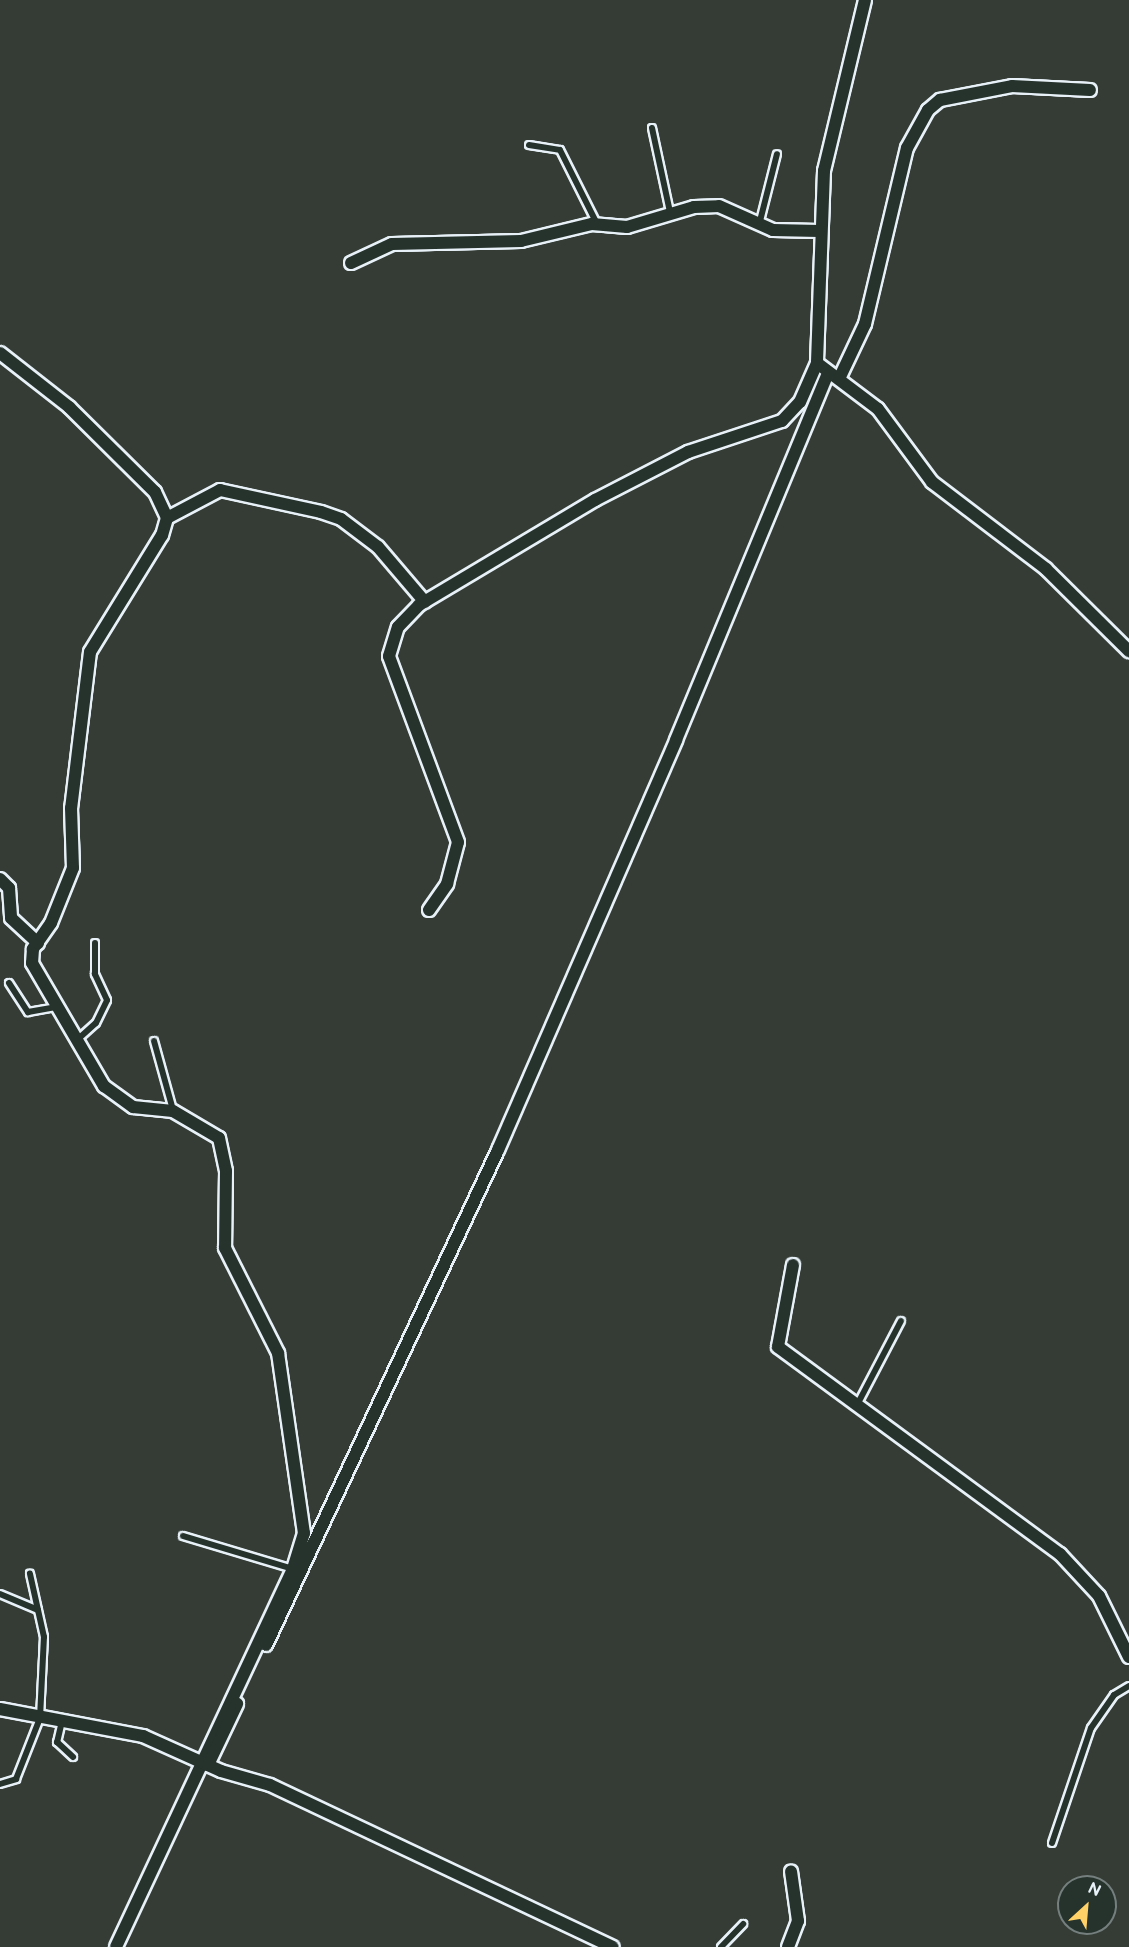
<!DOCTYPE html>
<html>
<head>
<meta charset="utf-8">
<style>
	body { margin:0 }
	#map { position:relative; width:1129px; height:1947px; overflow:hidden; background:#343c35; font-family:"Balsamiq Sans",sans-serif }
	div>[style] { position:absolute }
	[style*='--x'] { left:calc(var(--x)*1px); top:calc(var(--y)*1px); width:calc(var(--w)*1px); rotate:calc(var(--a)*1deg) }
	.roads { filter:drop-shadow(2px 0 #e8f1f8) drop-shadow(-2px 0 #e8f1f8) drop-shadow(0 2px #e8f1f8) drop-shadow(0 -2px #e8f1f8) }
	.service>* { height:6px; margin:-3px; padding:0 3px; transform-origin:3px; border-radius:3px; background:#26332d }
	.minor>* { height:12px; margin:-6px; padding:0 6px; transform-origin:6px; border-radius:6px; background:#26332d }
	span { translate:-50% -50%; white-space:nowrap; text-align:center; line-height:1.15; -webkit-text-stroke:4.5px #26332d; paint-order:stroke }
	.north { position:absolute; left:1057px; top:1875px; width:60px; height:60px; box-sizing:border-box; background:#26332d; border:2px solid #747f7e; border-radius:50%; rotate:26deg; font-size:16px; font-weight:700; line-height:24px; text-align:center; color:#e8f1f8 }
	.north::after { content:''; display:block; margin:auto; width:21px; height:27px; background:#ffd166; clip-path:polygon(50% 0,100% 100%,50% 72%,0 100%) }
</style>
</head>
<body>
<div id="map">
	<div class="roads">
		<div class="service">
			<i style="--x:652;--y:128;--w:86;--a:77.9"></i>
			<i style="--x:529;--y:145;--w:31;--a:9"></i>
			<i style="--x:560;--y:150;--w:83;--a:63.4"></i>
			<i style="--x:759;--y:225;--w:73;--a:-75.8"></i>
			<i style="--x:9;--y:983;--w:35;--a:57"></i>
			<i style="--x:28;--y:1012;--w:28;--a:-10"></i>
			<i style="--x:77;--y:1040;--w:25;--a:-42"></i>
			<i style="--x:96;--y:1023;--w:25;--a:-64"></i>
			<i style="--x:107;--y:1000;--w:29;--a:-115"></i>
			<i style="--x:95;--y:974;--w:31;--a:-90"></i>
			<i style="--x:154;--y:1041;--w:72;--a:74.6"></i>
			<i style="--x:856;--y:1407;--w:97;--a:-62.4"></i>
			<i style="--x:183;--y:1536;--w:115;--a:16.7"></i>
			<i style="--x:0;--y:1594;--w:41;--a:22.8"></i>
			<i style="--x:62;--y:1721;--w:22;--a:103"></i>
			<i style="--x:57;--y:1742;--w:22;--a:43"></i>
			<i style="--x:0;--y:1784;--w:17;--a:-17"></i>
			<i style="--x:16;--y:1779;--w:66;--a:-68.5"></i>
			<i style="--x:40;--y:1718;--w:81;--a:-87.2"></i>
			<i style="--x:44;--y:1637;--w:65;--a:-102.5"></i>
			<i style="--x:1052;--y:1843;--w:121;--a:-71.3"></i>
			<i style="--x:1091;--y:1728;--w:40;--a:-55.1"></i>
			<i style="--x:1114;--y:1695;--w:17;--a:-31"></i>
			<i style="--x:721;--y:1947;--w:32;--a:-46"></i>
		</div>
		<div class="minor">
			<i style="--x:865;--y:0;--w:176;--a:103.5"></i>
			<i style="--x:824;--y:171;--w:192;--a:92.1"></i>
			<i style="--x:817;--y:363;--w:76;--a:37"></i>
			<i style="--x:878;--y:409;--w:91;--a:53.5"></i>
			<i style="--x:932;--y:482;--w:143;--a:37.3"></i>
			<i style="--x:1046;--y:569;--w:117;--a:44.7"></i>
			<i style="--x:351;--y:263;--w:45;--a:-24.9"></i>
			<i style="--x:392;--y:244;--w:129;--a:-1.3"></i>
			<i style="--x:521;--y:241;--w:73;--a:-13.5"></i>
			<i style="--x:592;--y:224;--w:35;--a:5"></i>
			<i style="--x:627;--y:227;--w:70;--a:-16.6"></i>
			<i style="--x:694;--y:207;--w:25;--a:-2"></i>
			<i style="--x:719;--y:206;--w:59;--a:24"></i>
			<i style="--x:773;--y:230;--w:46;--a:1.2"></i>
			<i style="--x:0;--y:353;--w:88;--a:38"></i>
			<i style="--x:69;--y:407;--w:121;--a:44.7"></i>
			<i style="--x:155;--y:492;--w:29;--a:65"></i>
			<i style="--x:167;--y:518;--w:18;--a:106"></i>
			<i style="--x:162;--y:535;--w:137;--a:121.6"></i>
			<i style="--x:90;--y:652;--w:157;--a:96.9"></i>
			<i style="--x:71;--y:808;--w:60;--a:88.1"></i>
			<i style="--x:73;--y:868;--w:59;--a:111.8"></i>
			<i style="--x:51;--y:923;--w:32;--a:125"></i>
			<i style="--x:33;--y:949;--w:14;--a:94"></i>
			<i style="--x:32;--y:963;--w:143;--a:59.7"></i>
			<i style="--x:104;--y:1086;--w:36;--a:36"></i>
			<i style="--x:133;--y:1107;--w:40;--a:5.7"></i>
			<i style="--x:173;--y:1111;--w:53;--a:30.4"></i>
			<i style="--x:219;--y:1138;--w:34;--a:78"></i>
			<i style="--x:226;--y:1171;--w:77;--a:90.7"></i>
			<i style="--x:225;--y:1248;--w:118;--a:63.2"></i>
			<i style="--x:278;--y:1353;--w:182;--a:81.8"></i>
			<i style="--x:304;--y:1533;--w:38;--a:107"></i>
			<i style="--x:293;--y:1569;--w:417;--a:115.1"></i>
			<i style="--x:839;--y:379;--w:61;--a:-64.7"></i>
			<i style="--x:865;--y:324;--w:181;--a:-76.6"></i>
			<i style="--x:907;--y:148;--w:43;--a:-61.1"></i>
			<i style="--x:928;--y:110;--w:16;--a:-40"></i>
			<i style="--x:940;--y:100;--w:73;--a:-11"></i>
			<i style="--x:1012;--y:86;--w:78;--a:2.9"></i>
			<i style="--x:167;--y:518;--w:60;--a:-27.8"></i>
			<i style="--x:220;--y:490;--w:103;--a:12.3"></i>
			<i style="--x:321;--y:512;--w:21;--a:19"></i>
			<i style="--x:341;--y:519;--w:46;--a:37.1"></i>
			<i style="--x:378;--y:547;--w:72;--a:49.5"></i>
			<i style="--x:0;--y:879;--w:13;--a:45"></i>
			<i style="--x:9;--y:888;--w:30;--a:86"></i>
			<i style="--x:11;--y:918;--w:37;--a:43"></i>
			<i style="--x:429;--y:910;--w:32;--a:-55"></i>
			<i style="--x:447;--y:884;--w:43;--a:-75.3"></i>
			<i style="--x:458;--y:842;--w:198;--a:-110.4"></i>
			<i style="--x:389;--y:656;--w:30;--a:-73"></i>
			<i style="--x:398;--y:627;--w:30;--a:-46"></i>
			<i style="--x:419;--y:605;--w:205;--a:-30.8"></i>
			<i style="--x:595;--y:500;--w:105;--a:-27.3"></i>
			<i style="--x:688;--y:452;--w:99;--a:-18.3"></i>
			<i style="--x:782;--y:421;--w:26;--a:-47"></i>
			<i style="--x:800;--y:402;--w:43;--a:-66.4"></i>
			<i style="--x:793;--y:1265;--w:83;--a:100.4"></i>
			<i style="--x:778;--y:1347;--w:350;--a:36.3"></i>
			<i style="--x:1060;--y:1554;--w:57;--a:47.1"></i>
			<i style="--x:1099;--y:1596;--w:68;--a:63.8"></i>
			<i style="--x:266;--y:1645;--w:547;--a:-64.89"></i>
			<i style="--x:498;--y:1150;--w:447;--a:-66.5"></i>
			<i style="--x:676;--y:740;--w:397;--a:-67.5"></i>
			<i style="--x:0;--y:1709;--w:146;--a:10.7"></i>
			<i style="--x:143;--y:1736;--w:85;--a:24.2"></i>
			<i style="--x:221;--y:1771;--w:51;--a:15.9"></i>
			<i style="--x:270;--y:1785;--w:379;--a:25.3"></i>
			<i style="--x:208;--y:1765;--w:68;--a:-64.6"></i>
			<i style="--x:788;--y:1947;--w:28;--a:-69"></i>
			<i style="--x:798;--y:1921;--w:50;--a:-98"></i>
		</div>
	</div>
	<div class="north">N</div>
</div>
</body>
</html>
